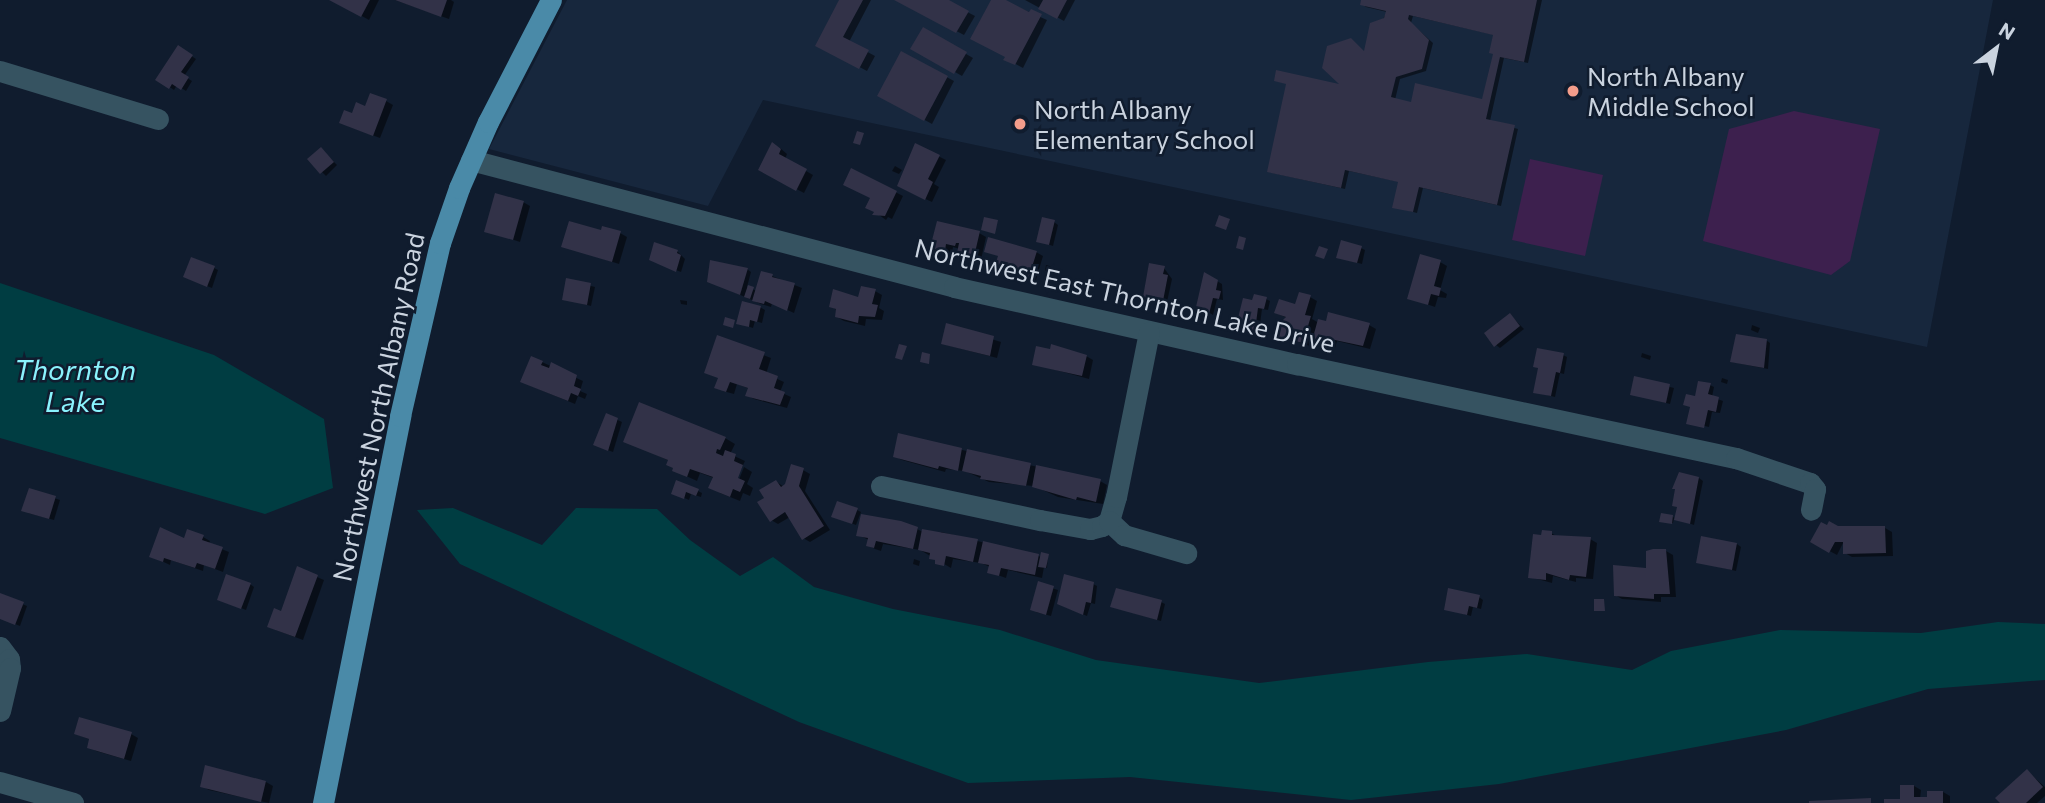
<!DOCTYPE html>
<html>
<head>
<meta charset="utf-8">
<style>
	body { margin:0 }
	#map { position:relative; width:2045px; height:803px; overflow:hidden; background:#101c2e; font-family:Commissioner,sans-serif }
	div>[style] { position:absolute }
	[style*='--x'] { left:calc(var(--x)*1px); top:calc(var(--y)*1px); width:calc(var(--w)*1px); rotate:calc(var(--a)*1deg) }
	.built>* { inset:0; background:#17273d }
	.green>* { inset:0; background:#3d204e }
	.water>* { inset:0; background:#003d42 }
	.shadow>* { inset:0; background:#0007 }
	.building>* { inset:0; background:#323248 }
	.minor>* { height:21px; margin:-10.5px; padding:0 10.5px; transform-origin:10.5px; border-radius:10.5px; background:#365361 }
	.major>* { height:21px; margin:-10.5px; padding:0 10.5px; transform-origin:10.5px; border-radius:10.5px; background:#4a8aa8 }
	.dots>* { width:19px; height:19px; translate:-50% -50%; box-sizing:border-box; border:4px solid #101c2e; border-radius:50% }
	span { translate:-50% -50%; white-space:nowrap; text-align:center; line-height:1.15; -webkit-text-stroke:5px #101c2e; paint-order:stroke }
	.poi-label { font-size:26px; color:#cad3df }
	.left { translate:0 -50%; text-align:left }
	.street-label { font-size:26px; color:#cad3df }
	.water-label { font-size:28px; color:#8af3fd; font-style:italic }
	.north { position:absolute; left:1961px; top:14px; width:70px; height:70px; -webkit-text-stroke:5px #101c2e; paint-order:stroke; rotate:32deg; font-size:19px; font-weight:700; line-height:28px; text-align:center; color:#cad3df }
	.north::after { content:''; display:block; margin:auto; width:24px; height:32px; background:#cad3df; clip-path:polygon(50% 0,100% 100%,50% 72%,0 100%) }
</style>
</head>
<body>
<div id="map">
	<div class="built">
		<i style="clip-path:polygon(567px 0,1993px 0,1927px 347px,763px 100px,708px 206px,489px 149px)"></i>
	</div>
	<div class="green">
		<i style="clip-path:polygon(1794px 111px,1880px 129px,1850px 261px,1831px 275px,1703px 241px,1729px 129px)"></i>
		<i style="clip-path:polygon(1530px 159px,1603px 175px,1585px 256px,1512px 240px)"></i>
	</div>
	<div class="water">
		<i style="clip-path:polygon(0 283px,214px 355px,324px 419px,333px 488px,265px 514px,0 438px)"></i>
		<i style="clip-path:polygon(453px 508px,542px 545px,576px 508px,657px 509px,690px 540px,740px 576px,773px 557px,814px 587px,893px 609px,1000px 630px,1096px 660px,1259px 683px,1428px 662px,1527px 654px,1632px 670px,1671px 651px,1780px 630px,1921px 633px,1998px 622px,2045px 624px,2045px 680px,1928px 689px,1786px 730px,1499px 784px,1351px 800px,1130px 777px,968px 783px,799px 722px,460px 564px,417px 510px)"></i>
	</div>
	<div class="shadow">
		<i style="clip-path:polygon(333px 0,379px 0,369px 20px)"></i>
		<i style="clip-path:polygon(395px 0,451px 0,454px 2px,449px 19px)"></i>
		<i style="clip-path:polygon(841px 0,871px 0,849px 42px,875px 56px,867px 71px,818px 45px)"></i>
		<i style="clip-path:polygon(897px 0,944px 0,975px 16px,964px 35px)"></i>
		<i style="clip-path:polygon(993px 0,1002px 0,1047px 20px,1023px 68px,1006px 59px)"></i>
		<i style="clip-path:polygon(1025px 0,1075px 0,1064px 21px)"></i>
		<i style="clip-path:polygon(evenodd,1363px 0,1542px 0,1528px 63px,1504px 58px,1490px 121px,1518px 129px,1501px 206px,1423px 188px,1417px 213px,1394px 207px,1400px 182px,1349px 171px,1345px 189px,1273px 173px,1288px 84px,1276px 80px,1345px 87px,1387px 12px,1366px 7px,1362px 4px,1363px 0,1413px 16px,1495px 35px,1495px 54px,1484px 101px,1412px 104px,1395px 100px,1400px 79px,1426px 71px,1433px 43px,1411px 23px,1413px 16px)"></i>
		<i style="clip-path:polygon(923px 29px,973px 58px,962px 76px,913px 48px)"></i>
		<i style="clip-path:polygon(179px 48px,196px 59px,184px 76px,192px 81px,186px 91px,177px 85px,174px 90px,158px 79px)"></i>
		<i style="clip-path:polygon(902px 53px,954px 81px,932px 124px,879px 95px)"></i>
		<i style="clip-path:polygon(386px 101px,393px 105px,380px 138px,348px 126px,353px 115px)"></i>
		<i style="clip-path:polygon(916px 145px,946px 160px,934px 184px,939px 187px,932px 202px,906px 190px)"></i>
		<i style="clip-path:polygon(780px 148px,787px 154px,785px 159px,813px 175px,804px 193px,760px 170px)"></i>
		<i style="clip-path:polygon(321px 149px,337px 165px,326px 176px,309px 159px)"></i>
		<i style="clip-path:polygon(895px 166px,902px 170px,899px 174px,892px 171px)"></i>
		<i style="clip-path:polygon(852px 170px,903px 196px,892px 219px,888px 217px,886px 220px,868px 207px,872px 198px)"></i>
		<i style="clip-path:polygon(523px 202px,530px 206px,520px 242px,486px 231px)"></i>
		<i style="clip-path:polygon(1054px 222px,1058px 225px,1053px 246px,1038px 241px)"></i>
		<i style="clip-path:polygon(602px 232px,620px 233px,627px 237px,619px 264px,563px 246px)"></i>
		<i style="clip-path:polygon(979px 233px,986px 237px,981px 260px,966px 256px,959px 252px,960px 249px,953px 247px,952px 254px,932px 247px)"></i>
		<i style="clip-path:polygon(1361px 248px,1365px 250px,1362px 264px,1343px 259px)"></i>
		<i style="clip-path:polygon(677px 251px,685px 259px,681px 272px,655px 262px)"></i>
		<i style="clip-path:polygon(986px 251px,1036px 252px,1043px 256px,1035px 283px,996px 267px,999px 256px)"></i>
		<i style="clip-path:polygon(1440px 262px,1447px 266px,1440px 290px,1447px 294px,1446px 298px,1438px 297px,1435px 307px,1409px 298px)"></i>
		<i style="clip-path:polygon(1046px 265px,1053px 267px,1052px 273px,1045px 271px)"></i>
		<i style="clip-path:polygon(214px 268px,218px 270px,212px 288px,189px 279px)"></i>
		<i style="clip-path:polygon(1164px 268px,1172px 279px,1167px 302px,1145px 296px)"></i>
		<i style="clip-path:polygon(747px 269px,751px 272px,747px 287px,757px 291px,772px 276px,802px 288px,794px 313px,772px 303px,771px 307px,761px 304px,713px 283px)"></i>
		<i style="clip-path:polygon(1205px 274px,1222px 284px,1223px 300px,1217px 299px,1213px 315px,1198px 306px)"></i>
		<i style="clip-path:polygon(568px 280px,595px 287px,591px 306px,564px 299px)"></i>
		<i style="clip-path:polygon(875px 291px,882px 295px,879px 308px,884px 311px,882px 320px,866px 319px,865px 326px,844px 321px,837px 317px,838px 311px,831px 306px,859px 300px)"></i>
		<i style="clip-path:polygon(1310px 297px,1317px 301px,1312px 319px,1319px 323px,1369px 325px,1376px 329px,1370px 349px,1337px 341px,1335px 348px,1312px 339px,1310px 346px,1281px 336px,1287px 318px,1276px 313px)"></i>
		<i style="clip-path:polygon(1266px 299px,1270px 301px,1268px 310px,1262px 309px,1259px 332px,1242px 328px,1254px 302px)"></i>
		<i style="clip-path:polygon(680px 300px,687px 301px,687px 305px,681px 304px)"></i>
		<i style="clip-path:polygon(760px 307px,765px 310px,762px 323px,755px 321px,753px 328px,738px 323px)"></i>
		<i style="clip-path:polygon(1510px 315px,1524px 329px,1500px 348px,1496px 345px)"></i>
		<i style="clip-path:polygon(947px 325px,1001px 342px,997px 358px,943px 344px)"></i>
		<i style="clip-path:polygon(1752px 325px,1760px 328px,1758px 333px,1751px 330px)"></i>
		<i style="clip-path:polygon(718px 337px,771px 358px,766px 374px,784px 382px,780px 392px,791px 397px,787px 408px,754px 399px,747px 395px,750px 389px,737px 384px,734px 394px,723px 391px,719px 378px)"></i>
		<i style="clip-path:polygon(1766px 340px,1770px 343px,1768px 369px,1732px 362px)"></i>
		<i style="clip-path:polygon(1051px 351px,1086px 356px,1093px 360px,1089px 379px,1034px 364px)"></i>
		<i style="clip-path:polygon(1642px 353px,1651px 356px,1650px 360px,1641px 357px)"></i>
		<i style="clip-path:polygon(1563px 355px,1567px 357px,1564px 374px,1560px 373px,1555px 397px,1535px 392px,1539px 368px)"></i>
		<i style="clip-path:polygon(542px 362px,583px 381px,580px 391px,587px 394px,585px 399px,578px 396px,575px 404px,529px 385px)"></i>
		<i style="clip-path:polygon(1635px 378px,1674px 388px,1670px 404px,1632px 394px)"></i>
		<i style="clip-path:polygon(1722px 378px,1728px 380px,1727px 384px,1721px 382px)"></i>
		<i style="clip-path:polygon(1710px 385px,1714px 387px,1712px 397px,1723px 401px,1720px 413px,1712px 412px,1709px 427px,1691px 423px,1692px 407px,1685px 404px)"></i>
		<i style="clip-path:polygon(607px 415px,622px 422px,613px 452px,599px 447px)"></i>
		<i style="clip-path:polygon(900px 436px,1100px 481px,1107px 485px,1103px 504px,1058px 497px,1034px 486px,989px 482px,965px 471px,946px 469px,945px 472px,902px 460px,895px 456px)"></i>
		<i style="clip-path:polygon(725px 438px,735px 444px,730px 454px,745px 461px,733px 486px,736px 487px,744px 467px,752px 472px,747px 484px,753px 488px,750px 496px,743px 493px,740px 501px,720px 493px,714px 478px,700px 473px,697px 481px,684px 475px,670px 461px,625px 441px)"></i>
		<i style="clip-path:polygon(803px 470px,810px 474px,805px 491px,830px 530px,810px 542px,803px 538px,790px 517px,778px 524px,771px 520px,767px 498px,777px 482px,784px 487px)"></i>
		<i style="clip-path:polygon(1699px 478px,1703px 481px,1694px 525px,1674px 518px,1673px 523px,1663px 522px,1673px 517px,1676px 519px)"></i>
		<i style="clip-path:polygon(30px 490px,60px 500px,54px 520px,28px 513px)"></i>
		<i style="clip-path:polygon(698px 491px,702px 493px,701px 497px,691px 494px,689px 500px,673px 493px)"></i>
		<i style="clip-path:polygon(857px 510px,861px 512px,856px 525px,837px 518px)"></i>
		<i style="clip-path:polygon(1838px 528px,1885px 528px,1892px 532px,1893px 556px,1852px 557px,1845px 553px,1844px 541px,1837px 555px,1813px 542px)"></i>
		<i style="clip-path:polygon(917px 529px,923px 532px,940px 534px,941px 532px,1042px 557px,1048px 555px,1047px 568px,1044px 567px,1042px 578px,1008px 570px,1006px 578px,989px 572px,990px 567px,981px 563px,953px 559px,951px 568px,920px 550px,883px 544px,881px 551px,875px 549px,868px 545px,869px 540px,858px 535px)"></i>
		<i style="clip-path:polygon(1551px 533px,1558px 537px,1590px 539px,1597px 543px,1593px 579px,1576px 578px,1576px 582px,1553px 576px,1552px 583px,1530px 577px)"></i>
		<i style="clip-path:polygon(203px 537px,210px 541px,209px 544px,229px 552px,223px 572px,204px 565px,203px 571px,171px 560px,170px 565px,151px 556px,185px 541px)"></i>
		<i style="clip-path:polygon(1737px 544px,1741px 547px,1736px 571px,1698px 562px)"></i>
		<i style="clip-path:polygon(1666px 551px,1673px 555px,1676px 597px,1661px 597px,1661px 602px,1622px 599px,1615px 595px,1647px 570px)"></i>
		<i style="clip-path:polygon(914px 559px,920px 561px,919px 566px,913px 564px)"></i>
		<i style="clip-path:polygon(298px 569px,324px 580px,303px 640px,276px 630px)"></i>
		<i style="clip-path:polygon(250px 584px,254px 587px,246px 610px,223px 601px)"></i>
		<i style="clip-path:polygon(1039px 584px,1058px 590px,1051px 616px,1036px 612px)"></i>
		<i style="clip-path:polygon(1093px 584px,1097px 586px,1095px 604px,1091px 603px,1087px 616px,1063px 606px)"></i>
		<i style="clip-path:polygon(0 595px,27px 606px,20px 626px,0 618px)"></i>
		<i style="clip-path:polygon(1479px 597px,1483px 600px,1481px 609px,1473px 607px,1471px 616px,1446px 609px)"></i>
		<i style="clip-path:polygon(1161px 602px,1165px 604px,1161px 621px,1117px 608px)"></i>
		<i style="clip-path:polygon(76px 734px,131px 734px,138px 738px,131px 761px,96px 751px,89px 747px,91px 740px)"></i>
		<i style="clip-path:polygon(206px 767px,266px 782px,273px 786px,269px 803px,209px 790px,202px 786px)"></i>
		<i style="clip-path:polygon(2027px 771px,2045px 787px,2045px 796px,2037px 803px,2002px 803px)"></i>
		<i style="clip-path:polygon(1914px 786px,1921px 790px,1920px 799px,1943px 792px,1950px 796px,1950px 803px,1886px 803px,1902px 801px)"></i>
	</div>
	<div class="building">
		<i style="clip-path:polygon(329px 0,370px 0,361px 17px)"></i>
		<i style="clip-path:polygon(395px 0,447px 0,441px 17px)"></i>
		<i style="clip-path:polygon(839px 0,863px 0,843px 37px,869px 50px,859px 69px,815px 46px)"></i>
		<i style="clip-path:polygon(894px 0,949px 0,969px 11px,956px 33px)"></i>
		<i style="clip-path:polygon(991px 0,1006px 0,1029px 12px,1031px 9px,1042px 14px,1015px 65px,1003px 60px,1005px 57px,970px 39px)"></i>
		<i style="clip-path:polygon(1043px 0,1067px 0,1057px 19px,1038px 9px)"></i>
		<i style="clip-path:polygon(evenodd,1361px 0,1537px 0,1524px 62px,1500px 57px,1486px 119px,1515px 125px,1497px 205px,1419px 187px,1413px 212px,1392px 208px,1398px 182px,1345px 170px,1341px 188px,1267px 172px,1286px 84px,1274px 81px,1276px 70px,1339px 84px,1322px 68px,1327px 46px,1351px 38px,1364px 51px,1370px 23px,1384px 18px,1386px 11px,1360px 5px,1361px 0,1409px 15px,1493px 35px,1489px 53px,1493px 54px,1482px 99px,1415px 83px,1411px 102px,1391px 97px,1396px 77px,1422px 69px,1429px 40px,1408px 19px,1409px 15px)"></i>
		<i style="clip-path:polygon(923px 27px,967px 52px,954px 74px,910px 49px)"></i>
		<i style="clip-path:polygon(178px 45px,193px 55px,181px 72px,189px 77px,181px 90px,172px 84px,169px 89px,155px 80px)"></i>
		<i style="clip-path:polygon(901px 51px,948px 76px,924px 121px,877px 96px)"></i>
		<i style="clip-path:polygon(370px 93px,387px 99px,373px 136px,339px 123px,344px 110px,352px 113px,356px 102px,365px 106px)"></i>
		<i style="clip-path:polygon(857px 131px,864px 133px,860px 145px,853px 143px)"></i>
		<i style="clip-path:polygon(772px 142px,781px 149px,779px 154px,807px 169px,796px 191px,758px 170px)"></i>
		<i style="clip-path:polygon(915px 143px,940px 155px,928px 179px,933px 182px,925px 200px,897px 186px)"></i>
		<i style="clip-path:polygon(321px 147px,334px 162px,320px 174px,307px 159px)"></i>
		<i style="clip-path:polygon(851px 168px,897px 191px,885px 216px,872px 215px,874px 212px,865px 208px,870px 198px,843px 185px)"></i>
		<i style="clip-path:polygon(495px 193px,524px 201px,513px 240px,484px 232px)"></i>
		<i style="clip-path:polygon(1219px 215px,1230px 219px,1226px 230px,1215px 226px)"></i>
		<i style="clip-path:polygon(984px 217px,998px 220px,995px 234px,981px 230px)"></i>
		<i style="clip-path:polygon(1042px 217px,1055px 220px,1049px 245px,1036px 242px)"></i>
		<i style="clip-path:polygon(569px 221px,601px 230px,602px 226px,621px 231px,612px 262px,561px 247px)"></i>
		<i style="clip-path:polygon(937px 221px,980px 231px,974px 257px,957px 253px,959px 243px,956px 243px,955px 246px,946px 244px,945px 251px,930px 248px)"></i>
		<i style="clip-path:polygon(1239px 236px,1246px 238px,1243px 250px,1236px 248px)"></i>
		<i style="clip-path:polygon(988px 237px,1037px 251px,1028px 280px,1016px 277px,1017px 273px,994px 268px,998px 256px,984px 252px)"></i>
		<i style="clip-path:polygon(1341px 240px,1362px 246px,1357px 263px,1336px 258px)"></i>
		<i style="clip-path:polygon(654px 242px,678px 250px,677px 253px,681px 255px,676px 272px,649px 260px)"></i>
		<i style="clip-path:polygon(1319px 246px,1328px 249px,1324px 259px,1315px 256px)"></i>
		<i style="clip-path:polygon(1420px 254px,1441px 260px,1434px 286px,1441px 288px,1439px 296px,1431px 294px,1428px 305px,1407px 299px)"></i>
		<i style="clip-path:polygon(191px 257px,215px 266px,207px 287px,183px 277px)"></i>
		<i style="clip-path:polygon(710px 260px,748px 268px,740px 295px,707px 282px)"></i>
		<i style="clip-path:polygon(1149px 263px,1165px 266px,1163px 274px,1168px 275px,1163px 301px,1143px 297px)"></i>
		<i style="clip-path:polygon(761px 271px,773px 274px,772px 277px,795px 283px,787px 311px,765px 301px,764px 304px,752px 301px)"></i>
		<i style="clip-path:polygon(1204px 272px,1218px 280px,1216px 290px,1221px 291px,1219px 299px,1213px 298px,1209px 314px,1196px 307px)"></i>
		<i style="clip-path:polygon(566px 278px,591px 283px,587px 305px,562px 300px)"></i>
		<i style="clip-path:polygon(748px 285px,754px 287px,750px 299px,744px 297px)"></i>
		<i style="clip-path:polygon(861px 286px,876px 289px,872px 304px,878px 305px,875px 317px,859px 316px,858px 323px,835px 317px,836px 309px,829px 307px,833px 289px,858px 297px)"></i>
		<i style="clip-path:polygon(1299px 292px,1311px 295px,1305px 315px,1311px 316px,1303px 343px,1279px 337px,1282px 321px,1286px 317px,1274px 313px,1279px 299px,1295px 304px)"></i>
		<i style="clip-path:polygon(1254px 294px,1267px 297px,1264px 309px,1258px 308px,1255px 331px,1236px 326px,1243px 298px,1252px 300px)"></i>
		<i style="clip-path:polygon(742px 301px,761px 306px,757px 322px,750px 320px,749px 327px,736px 324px)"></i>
		<i style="clip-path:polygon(1328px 312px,1370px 323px,1363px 346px,1330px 339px,1328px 345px,1312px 341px,1318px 319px,1326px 321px)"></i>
		<i style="clip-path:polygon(1510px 313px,1520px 326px,1494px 347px,1484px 333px)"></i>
		<i style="clip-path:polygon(725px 317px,735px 320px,733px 328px,723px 325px)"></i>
		<i style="clip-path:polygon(946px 323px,994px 336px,990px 356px,941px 344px)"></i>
		<i style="clip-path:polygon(1736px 334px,1767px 339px,1764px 368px,1730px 362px)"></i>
		<i style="clip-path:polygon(717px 335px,765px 352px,759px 369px,778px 376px,774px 388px,785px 392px,780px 405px,745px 396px,748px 388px,730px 382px,726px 392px,714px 388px,718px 378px,704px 373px)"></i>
		<i style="clip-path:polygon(899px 344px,907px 346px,902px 360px,895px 358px)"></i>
		<i style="clip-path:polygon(1051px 344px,1087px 355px,1082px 376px,1032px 365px,1036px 346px,1050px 349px)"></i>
		<i style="clip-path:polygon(1537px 348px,1564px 353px,1560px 373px,1556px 372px,1551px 396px,1533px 393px,1538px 368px,1533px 367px)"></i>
		<i style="clip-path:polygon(922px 352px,930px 354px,929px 364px,920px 362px)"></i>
		<i style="clip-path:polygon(531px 356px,543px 361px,541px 365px,549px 368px,551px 362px,577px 375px,574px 386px,581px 389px,578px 396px,571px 393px,568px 401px,520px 382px)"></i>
		<i style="clip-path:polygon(1634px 376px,1670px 384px,1666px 403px,1630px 395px)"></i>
		<i style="clip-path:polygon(1698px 381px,1711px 383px,1708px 394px,1719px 397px,1716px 412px,1708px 410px,1704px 428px,1686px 424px,1690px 407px,1683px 405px,1686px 394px,1695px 396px)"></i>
		<i style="clip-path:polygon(639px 402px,726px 437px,720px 450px,717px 449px,716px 453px,723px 456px,725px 450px,736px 454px,734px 461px,743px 465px,738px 478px,745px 481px,740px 492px,733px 489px,730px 497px,708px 488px,713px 477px,690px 469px,687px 477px,672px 471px,673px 468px,666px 465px,668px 460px,623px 442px)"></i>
		<i style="clip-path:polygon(606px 413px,618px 418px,608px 451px,593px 445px)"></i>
		<i style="clip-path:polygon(898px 433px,962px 448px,958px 471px,939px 466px,938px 469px,893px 457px)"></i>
		<i style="clip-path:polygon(967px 449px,1031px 463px,1026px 486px,980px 479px,981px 476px,962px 471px)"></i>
		<i style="clip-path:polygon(791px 464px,804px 468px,799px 486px,824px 526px,802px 540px,785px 512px,770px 522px,757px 502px,764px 498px,759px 490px,776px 480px,781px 487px,785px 484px)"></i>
		<i style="clip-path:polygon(1036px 465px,1101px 479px,1096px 502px,1077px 497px,1076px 500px,1032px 487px)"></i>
		<i style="clip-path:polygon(1679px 472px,1699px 477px,1690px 524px,1674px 520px,1677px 507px,1672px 506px,1675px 489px,1672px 489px)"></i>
		<i style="clip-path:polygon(676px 480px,699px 489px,696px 496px,686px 492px,684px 499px,671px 494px)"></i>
		<i style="clip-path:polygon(29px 488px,56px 496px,49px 519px,21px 511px)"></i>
		<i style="clip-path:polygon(837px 501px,858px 508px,852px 524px,831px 517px)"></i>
		<i style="clip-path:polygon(1661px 513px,1673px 515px,1672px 524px,1659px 522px)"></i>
		<i style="clip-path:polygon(861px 514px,901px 521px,918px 527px,913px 549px,876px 541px,874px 548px,866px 546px,868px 538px,856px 536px)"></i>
		<i style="clip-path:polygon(1829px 521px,1838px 526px,1885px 526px,1886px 553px,1843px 554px,1843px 542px,1835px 542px,1829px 553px,1810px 542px,1821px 522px,1827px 525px)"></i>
		<i style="clip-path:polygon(160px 527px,184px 538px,187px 529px,204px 535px,202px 540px,223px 547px,215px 569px,197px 563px,195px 568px,164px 558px,163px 562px,149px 557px)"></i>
		<i style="clip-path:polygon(922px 529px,978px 539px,973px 562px,946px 556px,944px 566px,935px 564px,935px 560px,929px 559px,930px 553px,918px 550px)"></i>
		<i style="clip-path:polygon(1542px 530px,1552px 531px,1552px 535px,1591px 537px,1586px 577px,1570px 575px,1569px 580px,1546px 573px,1546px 580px,1528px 578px,1533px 534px,1541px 535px)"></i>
		<i style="clip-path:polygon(1701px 536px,1737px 543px,1732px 570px,1696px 563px)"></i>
		<i style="clip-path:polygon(983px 541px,1039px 554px,1035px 575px,1001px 568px,999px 576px,987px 573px,989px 565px,978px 563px)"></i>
		<i style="clip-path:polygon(1653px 549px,1666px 549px,1670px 594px,1654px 594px,1654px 599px,1614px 596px,1613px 565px,1646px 568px,1646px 551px)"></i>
		<i style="clip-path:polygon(1041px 552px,1049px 554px,1046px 568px,1038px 567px)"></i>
		<i style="clip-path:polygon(297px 566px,318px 575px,295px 637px,267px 627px,274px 608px,281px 611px)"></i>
		<i style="clip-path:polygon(226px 574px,251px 583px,241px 609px,217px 600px)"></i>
		<i style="clip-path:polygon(1064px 574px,1094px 582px,1091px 603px,1086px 602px,1083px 615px,1057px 604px)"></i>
		<i style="clip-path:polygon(1038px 581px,1054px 586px,1046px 615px,1030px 610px)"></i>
		<i style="clip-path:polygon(1116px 588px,1162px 600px,1157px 620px,1110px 607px)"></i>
		<i style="clip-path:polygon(1448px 588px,1480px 595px,1477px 608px,1469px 606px,1467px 615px,1444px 610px)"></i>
		<i style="clip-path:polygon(0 593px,24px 602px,15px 625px,0 619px)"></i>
		<i style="clip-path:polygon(1594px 599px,1604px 599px,1605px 611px,1594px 611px)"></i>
		<i style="clip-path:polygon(79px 717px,132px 732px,124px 759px,87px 748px,89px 739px,74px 734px)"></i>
		<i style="clip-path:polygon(205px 765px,266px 781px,261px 802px,200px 787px)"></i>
		<i style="clip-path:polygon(2027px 769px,2043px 787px,2026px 803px,2000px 803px,1995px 798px)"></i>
		<i style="clip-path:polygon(1900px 785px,1914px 785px,1914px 797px,1927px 797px,1927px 791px,1943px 791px,1943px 803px,1884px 803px,1884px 799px,1900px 799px)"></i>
		<i style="clip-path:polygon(1871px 798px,1871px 803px,1809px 803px,1809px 801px)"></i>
	</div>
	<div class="minor">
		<i style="--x:0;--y:71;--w:165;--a:16.9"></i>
		<i style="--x:471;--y:160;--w:499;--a:14.7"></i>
		<i style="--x:954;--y:287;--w:352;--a:12.7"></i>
		<i style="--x:1297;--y:364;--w:449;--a:12.1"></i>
		<i style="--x:1736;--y:458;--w:78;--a:18.7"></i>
		<i style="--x:1810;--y:483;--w:8;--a:50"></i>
		<i style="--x:1815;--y:489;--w:21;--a:101"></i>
		<i style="--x:881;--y:486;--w:163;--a:12.1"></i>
		<i style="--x:1040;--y:520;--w:51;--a:10.2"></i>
		<i style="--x:1090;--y:529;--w:12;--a:-14"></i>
		<i style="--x:1102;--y:526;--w:9;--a:-36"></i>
		<i style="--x:1109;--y:521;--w:25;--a:-74"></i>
		<i style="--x:1116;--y:497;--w:168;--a:-78.7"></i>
		<i style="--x:1109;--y:521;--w:21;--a:43"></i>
		<i style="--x:1124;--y:535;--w:65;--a:16.2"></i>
		<i style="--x:0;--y:647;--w:15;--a:53"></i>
		<i style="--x:9;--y:659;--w:9;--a:84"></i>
		<i style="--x:10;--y:668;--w:44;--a:103.1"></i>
		<i style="--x:0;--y:782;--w:76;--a:16"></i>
	</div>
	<div class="major">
		<i style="--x:323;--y:803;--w:395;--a:-78.7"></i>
		<i style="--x:400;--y:416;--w:178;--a:-77"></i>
		<i style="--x:440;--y:243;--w:58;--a:-70.9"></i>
		<i style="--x:459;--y:188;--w:72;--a:-66.3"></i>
		<i style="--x:488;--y:122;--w:137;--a:-62.7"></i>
	</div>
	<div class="dots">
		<i style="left:1573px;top:91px;background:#f49d8b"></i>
		<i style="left:1020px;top:124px;background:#f49d8b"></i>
	</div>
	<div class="poi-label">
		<span class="left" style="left:1587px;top:91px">North Albany<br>Middle School</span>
		<span class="left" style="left:1034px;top:124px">North Albany<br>Elementary School</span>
	</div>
	<div class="street-label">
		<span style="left:1125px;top:295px;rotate:13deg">Northwest East Thornton Lake Drive</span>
		<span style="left:378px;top:407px;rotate:-78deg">Northwest North Albany Road</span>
	</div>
	<div class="water-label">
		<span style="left:75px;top:385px">Thornton<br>Lake</span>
	</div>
	<div class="north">N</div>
</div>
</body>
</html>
